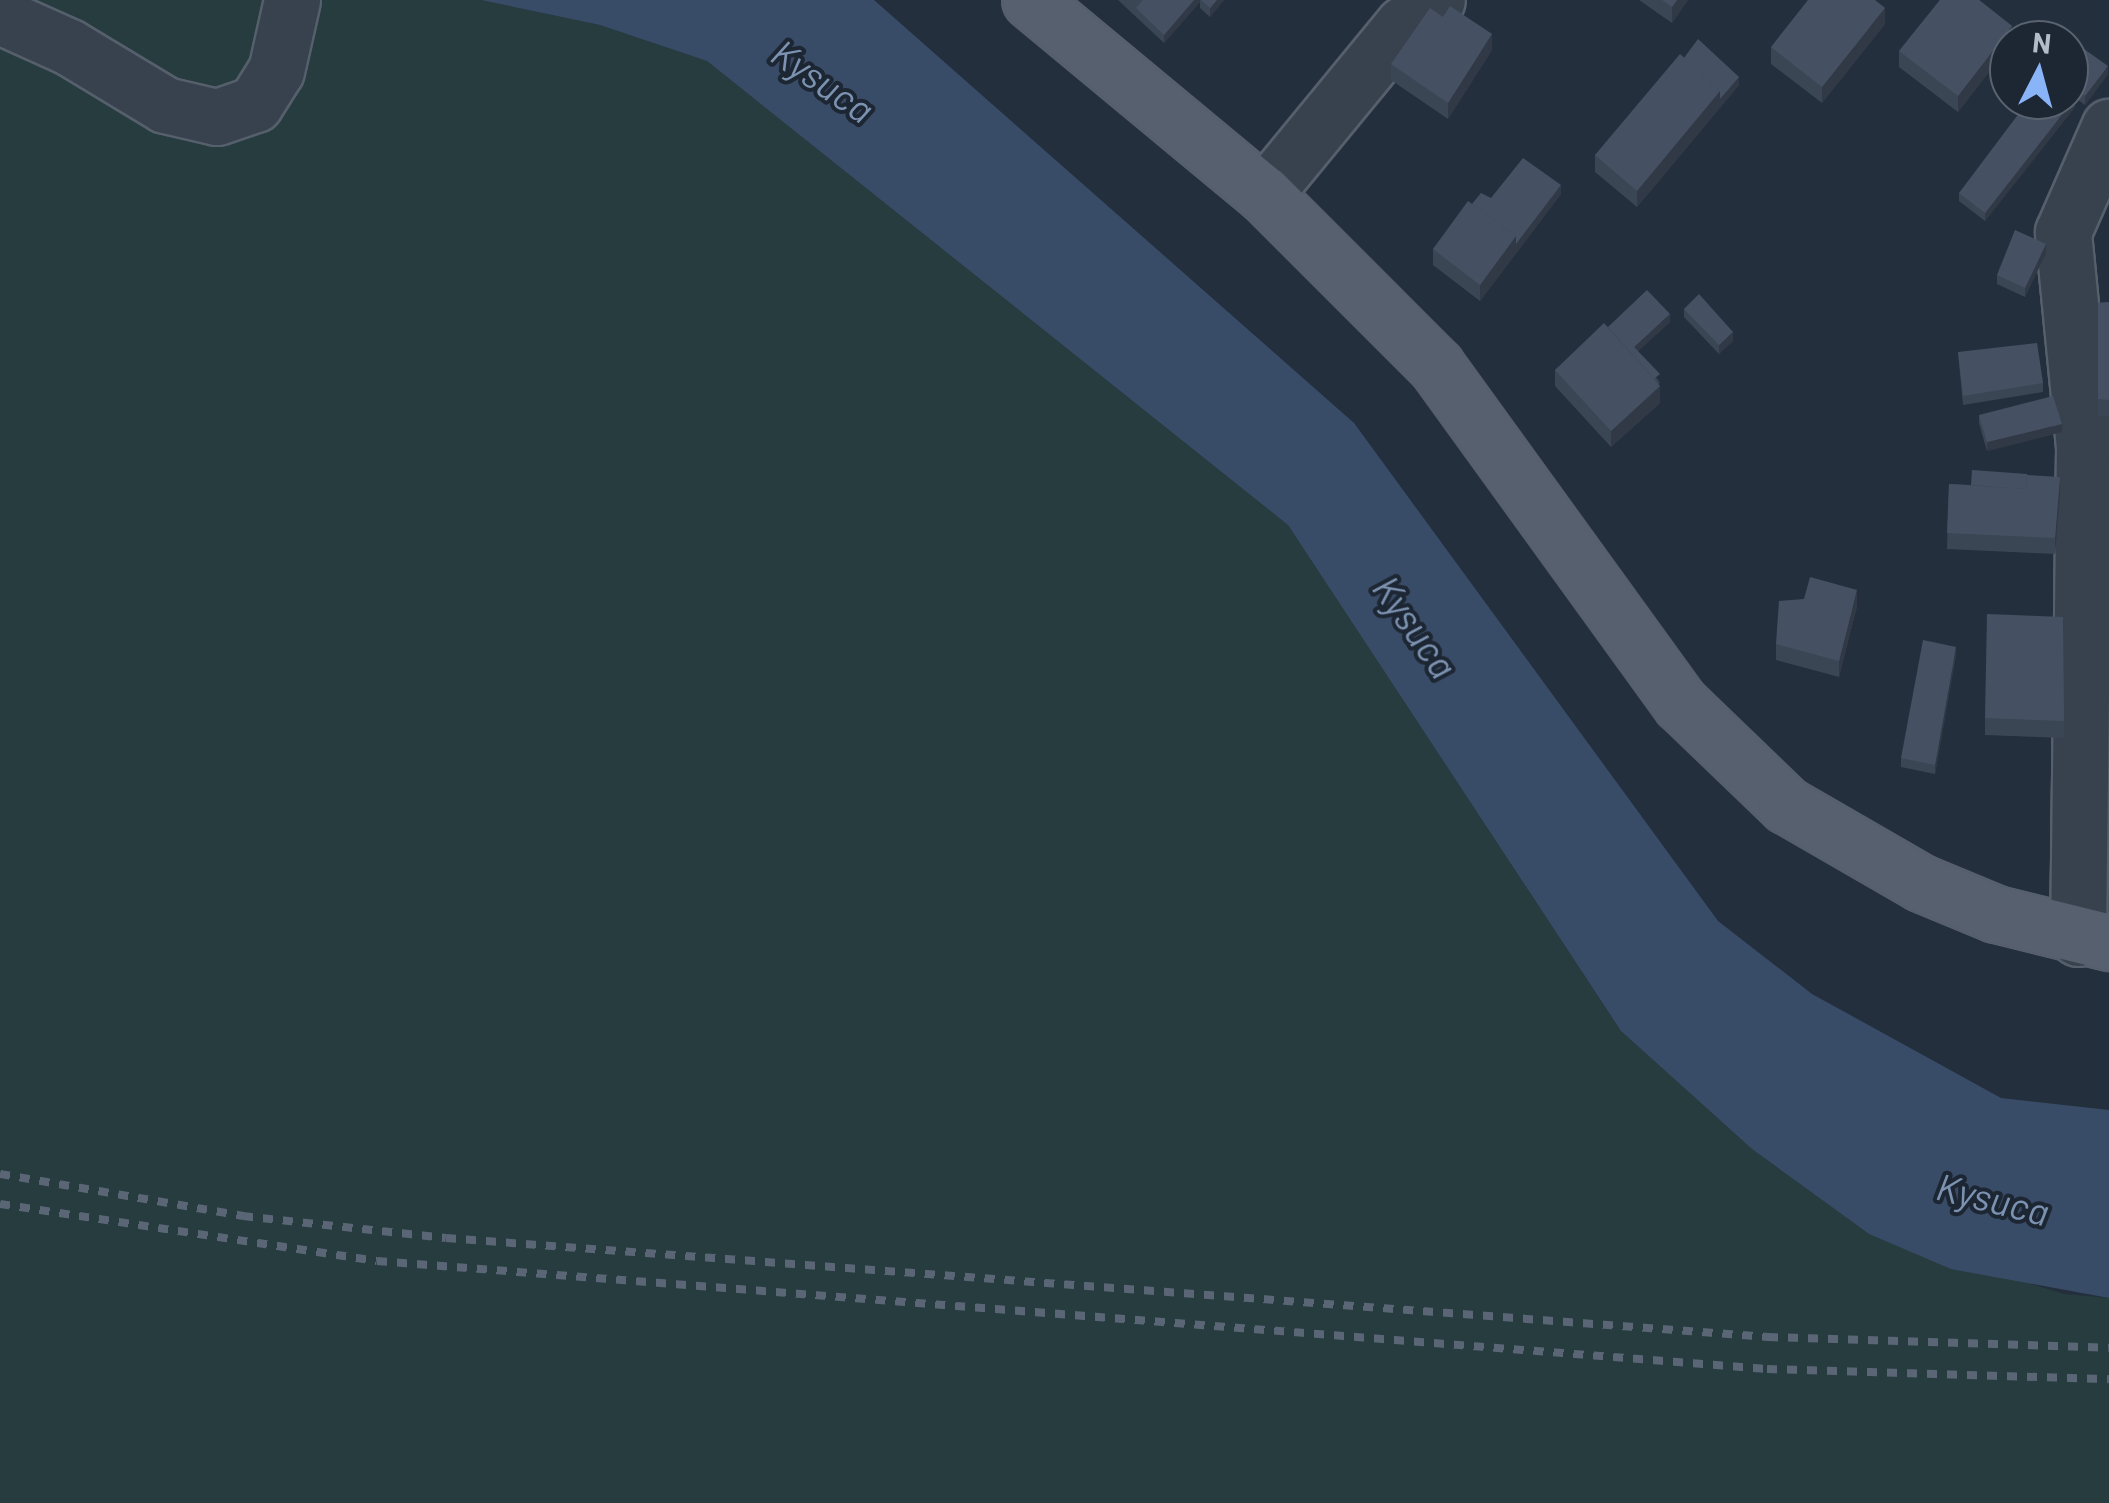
<!DOCTYPE html>
<html>
<head>
<meta charset="utf-8">
<style>
	body { margin:0 }
	#map { position:relative; width:2109px; height:1503px; overflow:hidden; background:#242f3e; font-family:Barlow,sans-serif }
	div>[style] { position:absolute }
	[style*='--x'] { left:calc(var(--x)*1px); top:calc(var(--y)*1px); width:calc(var(--w)*1px); rotate:calc(var(--a)*1deg) }
	.green>* { inset:0; background:#263c3f }
	.water>* { inset:0; background:#394c67 }
	.roads { filter:drop-shadow(2px 0 #565f6c) drop-shadow(-2px 0 #565f6c) drop-shadow(0 2px #565f6c) drop-shadow(0 -2px #565f6c) }
	.minor>* { height:55px; margin:-27.5px; padding:0 27.5px; transform-origin:27.5px; border-radius:27.5px; background:#38414e }
	.major>* { height:55px; margin:-27.5px; padding:0 27.5px; transform-origin:27.5px; border-radius:27.5px; background:#56606e }
	.rail>* { height:8px; margin-top:-4px; transform-origin:0; background:repeating-linear-gradient(90deg,#5a6575 0 10px,transparent 0 20px) }
	.wall>* { inset:0; background:#3b4654 }
	.shaded-wall>* { inset:0; background:#303945 }
	.building>* { inset:0; background:#455162 }
	span { translate:-50% -50%; white-space:nowrap; text-align:center; line-height:1.15; -webkit-text-stroke:8px #1d2633; paint-order:stroke }
	.water-label { font-size:38px; color:#7c92b1; font-style:italic }
	.north { position:absolute; left:1989px; top:20px; width:100px; height:100px; box-sizing:border-box; background:#1d2633; border:2px solid #59626f; border-radius:50%; rotate:6deg; font-size:28px; font-weight:700; line-height:40px; text-align:center; color:#b4bcc9 }
	.north::after { content:''; display:block; margin:auto; width:35px; height:45px; background:#8ab4f8; clip-path:polygon(50% 0,100% 100%,50% 72%,0 100%) }
</style>
</head>
<body>
<div id="map">
	<div class="green">
		<i style="clip-path:polygon(0 0,481px 0,600px 25px,707px 61px,1288px 525px,1621px 1031px,1752px 1149px,1869px 1234px,2064px 1294px,2109px 1298px,2109px 1503px,0 1503px)"></i>
	</div>
	<div class="water">
		<i style="clip-path:polygon(481px 0,874px 0,1354px 423px,1718px 921px,1812px 994px,2001px 1098px,2109px 1110px,2109px 1298px,1951px 1269px,1869px 1234px,1752px 1149px,1621px 1031px,1288px 525px,707px 61px,600px 25px)"></i>
	</div>
	<div class="roads">
		<div class="minor">
			<i style="--x:0;--y:16;--w:76;--a:24.2"></i>
			<i style="--x:69;--y:47;--w:112;--a:31.1"></i>
			<i style="--x:165;--y:105;--w:53;--a:13"></i>
			<i style="--x:217;--y:117;--w:40;--a:-18.9"></i>
			<i style="--x:255;--y:104;--w:39;--a:-58"></i>
			<i style="--x:276;--y:71;--w:73;--a:-77.3"></i>
			<i style="--x:1264;--y:194;--w:219;--a:-50.6"></i>
			<i style="--x:1403;--y:25;--w:42;--a:-36.3"></i>
			<i style="--x:2078;--y:938;--w:491;--a:-89.3"></i>
			<i style="--x:2084;--y:447;--w:216;--a:-95.6"></i>
			<i style="--x:2063;--y:232;--w:115;--a:-66.3"></i>
		</div>
		<div class="major">
			<i style="--x:1030;--y:0;--w:304;--a:39.7"></i>
			<i style="--x:1264;--y:194;--w:243;--a:45"></i>
			<i style="--x:1436;--y:366;--w:417;--a:54.1"></i>
			<i style="--x:1681;--y:704;--w:146;--a:43.9"></i>
			<i style="--x:1786;--y:805;--w:156;--a:30"></i>
			<i style="--x:1921;--y:883;--w:81;--a:22.5"></i>
			<i style="--x:1996;--y:914;--w:116;--a:13.9"></i>
		</div>
	</div>
	<div class="rail">
		<i style="--x:0;--y:1174;--w:247;--a:9.8"></i>
		<i style="--x:243;--y:1216;--w:204;--a:6.2"></i>
		<i style="--x:446;--y:1238;--w:1326;--a:4.28"></i>
		<i style="--x:1768;--y:1337;--w:341;--a:1.8"></i>
		<i style="--x:0;--y:1204;--w:381;--a:8.6"></i>
		<i style="--x:377;--y:1261;--w:1394;--a:4.44"></i>
		<i style="--x:1767;--y:1369;--w:342;--a:1.7"></i>
	</div>
	<div class="wall">
		<i style="clip-path:polygon(1118px 0,1224px 0,1210px 17px,1200px 8px,1200px 2px,1164px 43px)"></i>
		<i style="clip-path:polygon(1639px 0,1688px 0,1672px 23px)"></i>
		<i style="clip-path:polygon(1940px 0,1979px 0,2012px 26px,2012px 40px,2009px 40px,2009px 46px,1958px 112px,1899px 67px,1899px 51px)"></i>
		<i style="clip-path:polygon(1885px 24px,1822px 103px,1771px 64px,1771px 47px)"></i>
		<i style="clip-path:polygon(2069px 41px,2108px 74px,2085px 105px,2069px 93px)"></i>
		<i style="clip-path:polygon(1492px 50px,1448px 119px,1391px 80px,1391px 64px)"></i>
		<i style="clip-path:polygon(1684px 58px,1739px 85px,1637px 207px,1595px 172px,1595px 155px)"></i>
		<i style="clip-path:polygon(2075px 107px,1985px 221px,1959px 201px,1959px 193px)"></i>
		<i style="clip-path:polygon(1561px 194px,1480px 301px,1433px 265px,1433px 249px,1472px 204px,1491px 198px)"></i>
		<i style="clip-path:polygon(2046px 253px,2025px 297px,1997px 284px,1997px 275px)"></i>
		<i style="clip-path:polygon(2109px 302px,2109px 416px,2098px 416px,2098px 303px)"></i>
		<i style="clip-path:polygon(1684px 309px,1733px 341px,1719px 354px,1684px 317px)"></i>
		<i style="clip-path:polygon(1670px 322px,1638px 351px,1660px 383px,1658px 384px,1660px 403px,1611px 447px,1555px 386px,1555px 370px,1608px 327px)"></i>
		<i style="clip-path:polygon(1958px 352px,2043px 383px,2043px 392px,1963px 405px)"></i>
		<i style="clip-path:polygon(1979px 415px,2062px 432px,1987px 451px,1979px 423px)"></i>
		<i style="clip-path:polygon(2027px 475px,2060px 494px,2055px 554px,1947px 549px,1949px 484px,1971px 485px)"></i>
		<i style="clip-path:polygon(1857px 606px,1839px 677px,1776px 660px,1776px 644px)"></i>
		<i style="clip-path:polygon(2063px 617px,2064px 738px,1985px 735px,1985px 718px)"></i>
		<i style="clip-path:polygon(1956px 655px,1935px 774px,1901px 767px,1901px 758px)"></i>
	</div>
	<div class="shaded-wall">
		<i style="clip-path:polygon(1194px 0,1200px 0,1200px 2px,1164px 43px,1164px 35px)"></i>
		<i style="clip-path:polygon(1217px 0,1224px 0,1210px 17px,1210px 8px)"></i>
		<i style="clip-path:polygon(1677px 0,1688px 0,1672px 23px,1672px 7px)"></i>
		<i style="clip-path:polygon(1885px 8px,1885px 24px,1822px 103px,1822px 87px)"></i>
		<i style="clip-path:polygon(2012px 26px,2012px 40px,2009px 40px,2009px 46px,1958px 112px,1958px 96px)"></i>
		<i style="clip-path:polygon(1492px 34px,1492px 50px,1448px 119px,1448px 103px)"></i>
		<i style="clip-path:polygon(2108px 66px,2108px 74px,2085px 105px,2085px 96px)"></i>
		<i style="clip-path:polygon(1739px 77px,1739px 85px,1637px 207px,1637px 191px,1720px 91px)"></i>
		<i style="clip-path:polygon(2075px 98px,2075px 107px,1985px 221px,1985px 213px)"></i>
		<i style="clip-path:polygon(1561px 185px,1561px 194px,1480px 301px,1480px 285px,1516px 236px)"></i>
		<i style="clip-path:polygon(2046px 244px,2046px 253px,2025px 297px,2025px 288px)"></i>
		<i style="clip-path:polygon(1670px 314px,1670px 322px,1634px 355px,1634px 347px)"></i>
		<i style="clip-path:polygon(1733px 332px,1733px 341px,1719px 354px,1719px 345px)"></i>
		<i style="clip-path:polygon(1660px 386px,1660px 403px,1611px 447px,1611px 431px)"></i>
		<i style="clip-path:polygon(2062px 424px,2062px 432px,1987px 451px,1987px 442px)"></i>
		<i style="clip-path:polygon(2060px 477px,2060px 494px,2055px 554px,2055px 538px)"></i>
		<i style="clip-path:polygon(1857px 590px,1857px 606px,1839px 677px,1839px 661px)"></i>
		<i style="clip-path:polygon(1956px 647px,1956px 655px,1935px 774px,1935px 765px)"></i>
	</div>
	<div class="building">
		<i style="clip-path:polygon(1143px 0,1194px 0,1164px 35px,1136px 8px)"></i>
		<i style="clip-path:polygon(1201px 0,1217px 0,1210px 8px)"></i>
		<i style="clip-path:polygon(1662px 0,1677px 0,1672px 7px)"></i>
		<i style="clip-path:polygon(1808px 0,1875px 0,1885px 8px,1822px 87px,1771px 47px)"></i>
		<i style="clip-path:polygon(1940px 0,1979px 0,2012px 26px,1958px 96px,1899px 51px)"></i>
		<i style="clip-path:polygon(1450px 6px,1492px 34px,1448px 103px,1391px 64px,1430px 8px,1443px 17px)"></i>
		<i style="clip-path:polygon(1698px 39px,1739px 77px,1720px 99px,1720px 91px,1684px 58px)"></i>
		<i style="clip-path:polygon(2070px 39px,2108px 66px,2085px 96px,2069px 84px)"></i>
		<i style="clip-path:polygon(1680px 54px,1720px 91px,1637px 191px,1595px 155px)"></i>
		<i style="clip-path:polygon(2069px 94px,2075px 98px,1985px 213px,1959px 193px,2029px 100px,2069px 100px)"></i>
		<i style="clip-path:polygon(1523px 158px,1561px 185px,1516px 244px,1516px 236px,1472px 204px,1481px 193px,1491px 198px)"></i>
		<i style="clip-path:polygon(1468px 201px,1516px 236px,1480px 285px,1433px 249px)"></i>
		<i style="clip-path:polygon(2015px 230px,2046px 244px,2025px 288px,1997px 275px)"></i>
		<i style="clip-path:polygon(1647px 290px,1670px 314px,1634px 347px,1660px 374px,1654px 379px,1608px 327px)"></i>
		<i style="clip-path:polygon(1699px 294px,1733px 332px,1719px 345px,1684px 309px)"></i>
		<i style="clip-path:polygon(2109px 302px,2109px 348px,2098px 348px,2098px 303px)"></i>
		<i style="clip-path:polygon(1604px 323px,1660px 386px,1611px 431px,1555px 370px)"></i>
		<i style="clip-path:polygon(2037px 343px,2043px 383px,1963px 396px,1958px 352px)"></i>
		<i style="clip-path:polygon(2098px 348px,2109px 348px,2109px 400px,2098px 399px)"></i>
		<i style="clip-path:polygon(2053px 396px,2062px 424px,1987px 442px,1979px 415px)"></i>
		<i style="clip-path:polygon(1972px 470px,2027px 474px,2026px 489px,1971px 485px)"></i>
		<i style="clip-path:polygon(2027px 475px,2060px 477px,2055px 538px,1947px 533px,1949px 484px,2026px 489px)"></i>
		<i style="clip-path:polygon(1810px 577px,1857px 590px,1839px 661px,1776px 644px,1779px 601px,1804px 599px)"></i>
		<i style="clip-path:polygon(1987px 614px,2063px 617px,2064px 721px,1985px 718px)"></i>
		<i style="clip-path:polygon(1923px 640px,1956px 647px,1935px 765px,1901px 758px)"></i>
	</div>
	<div class="water-label">
		<span style="left:823px;top:81px;rotate:35deg">Kysuca</span>
		<span style="left:1415px;top:627px;rotate:55deg">Kysuca</span>
		<span style="left:1993px;top:1199px;rotate:14deg">Kysuca</span>
	</div>
	<div class="north">N</div>
</div>
</body>
</html>
